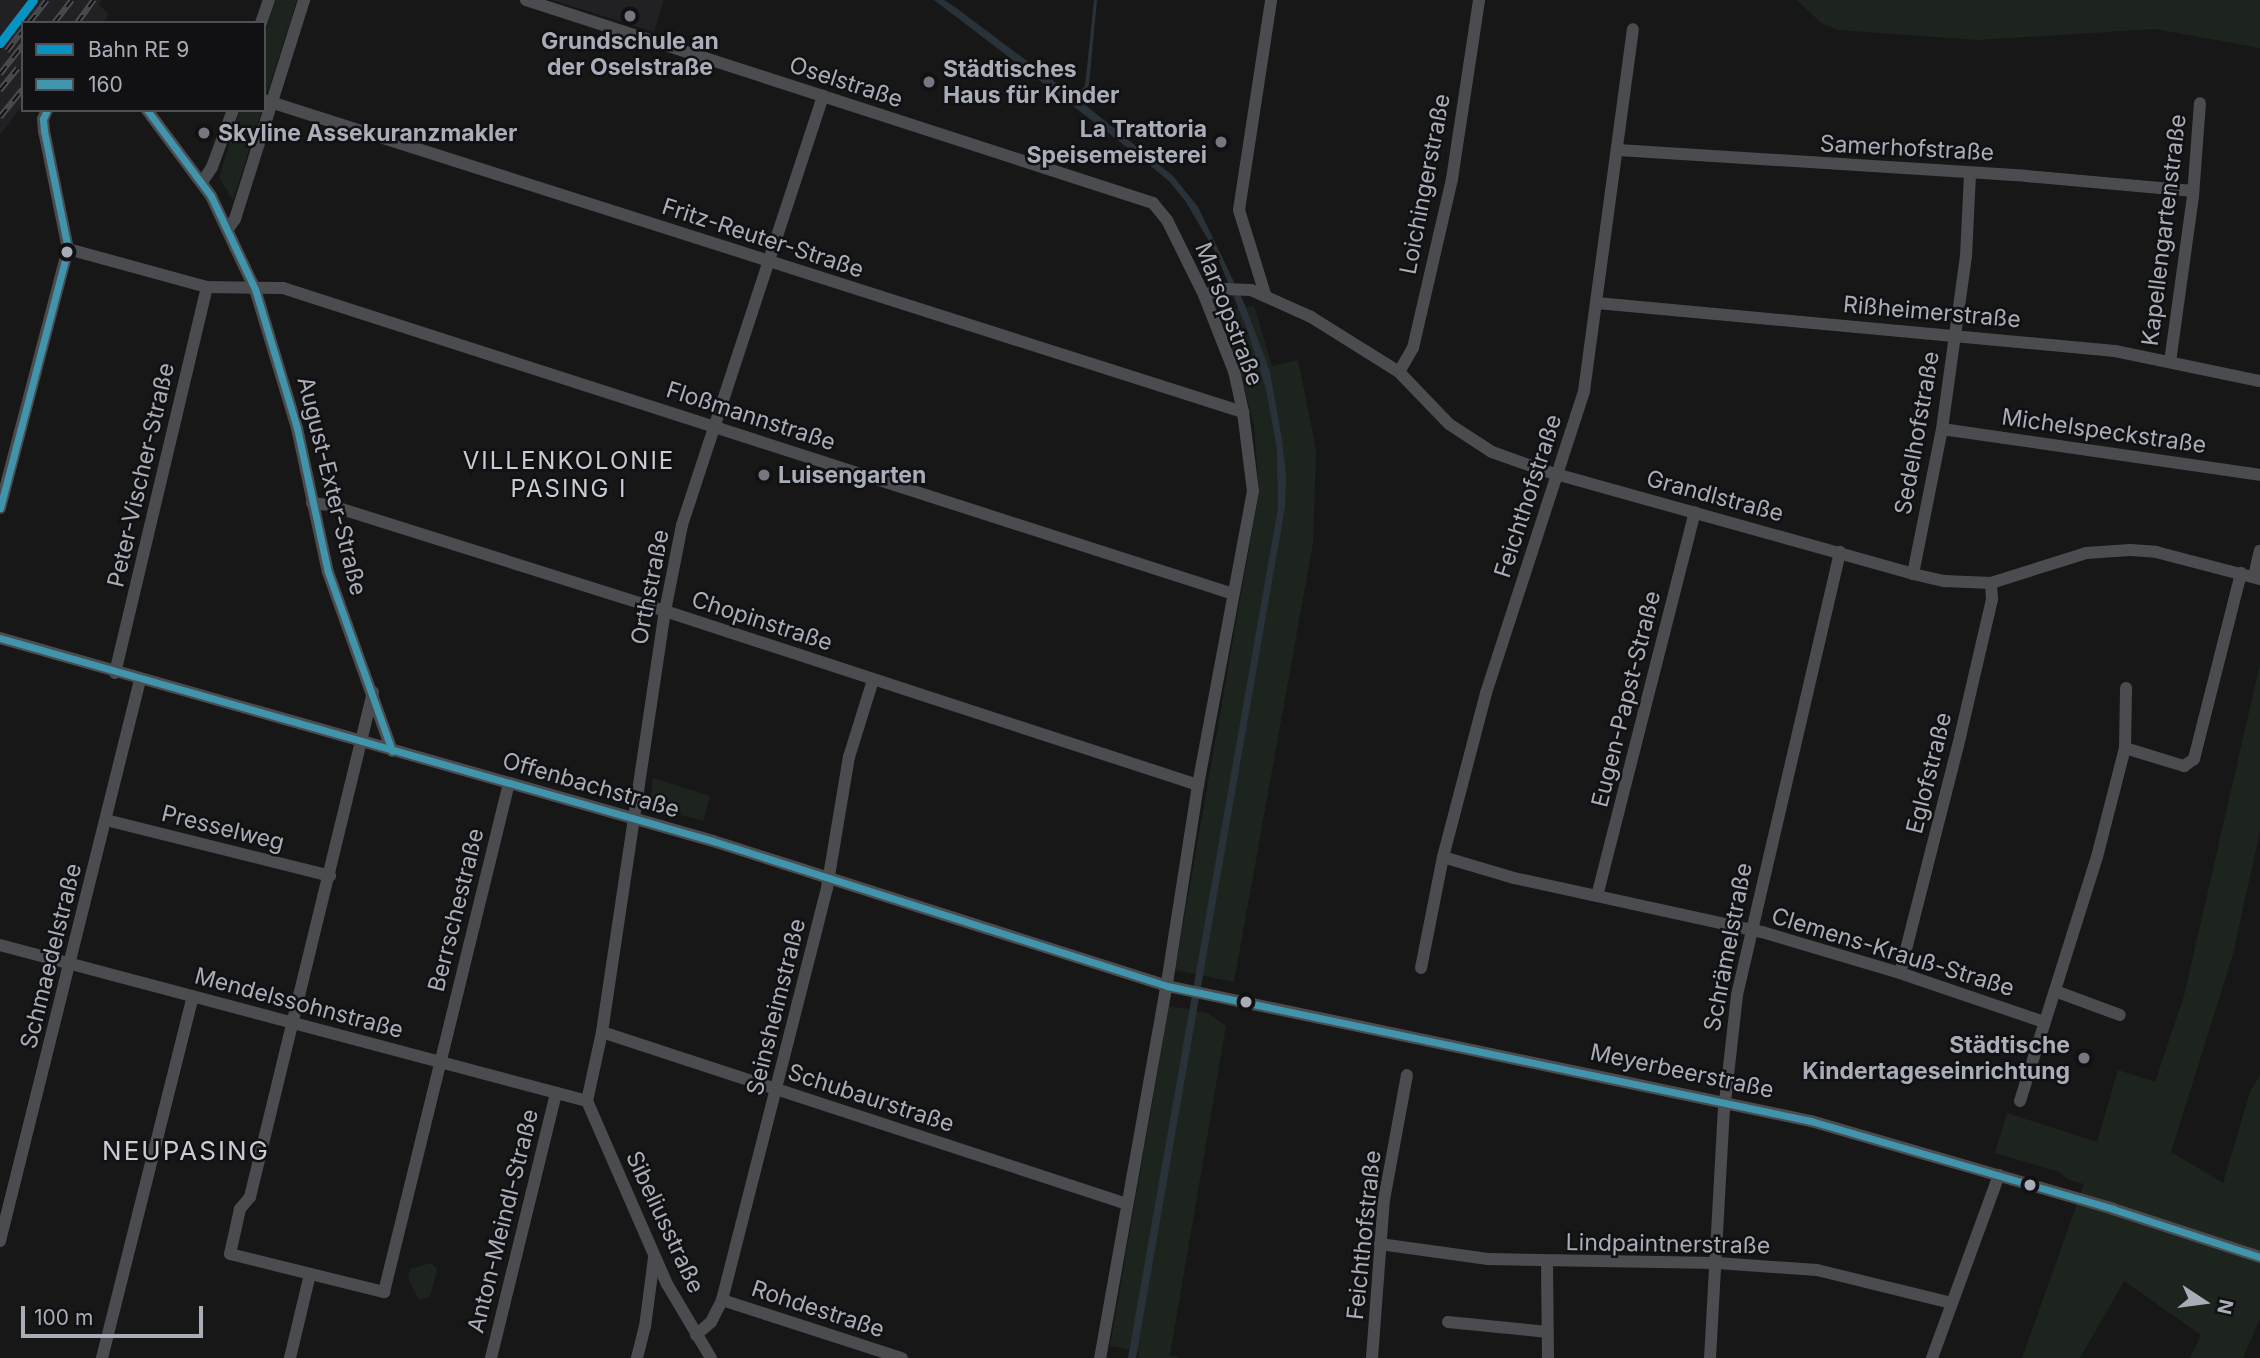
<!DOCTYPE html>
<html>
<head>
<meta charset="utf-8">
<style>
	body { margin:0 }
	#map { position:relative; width:2260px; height:1358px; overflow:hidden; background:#171717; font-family:Inter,sans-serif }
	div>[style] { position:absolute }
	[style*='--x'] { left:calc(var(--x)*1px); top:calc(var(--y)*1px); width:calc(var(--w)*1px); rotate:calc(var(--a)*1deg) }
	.built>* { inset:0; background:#212123 }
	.green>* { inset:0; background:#1d241e }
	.water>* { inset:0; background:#2a3239 }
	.minor>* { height:12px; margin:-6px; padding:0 6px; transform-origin:6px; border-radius:6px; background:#4b4c50 }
	.rail>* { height:6px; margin-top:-3px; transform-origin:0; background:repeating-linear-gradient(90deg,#111113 0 10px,#4b4c4f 0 20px); box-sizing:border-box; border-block:2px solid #4b4c4f }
	.bus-1>* { height:7px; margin:-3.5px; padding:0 3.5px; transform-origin:3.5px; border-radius:3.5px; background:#4094ac }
	.rail-1>* { height:9px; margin:-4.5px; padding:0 4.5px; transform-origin:4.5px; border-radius:4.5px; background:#0693c2 }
	.dots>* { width:19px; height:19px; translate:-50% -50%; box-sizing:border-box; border:4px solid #111113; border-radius:50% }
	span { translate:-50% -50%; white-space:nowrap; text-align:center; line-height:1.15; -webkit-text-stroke:5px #111113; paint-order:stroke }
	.poi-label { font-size:23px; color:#a8adb8; font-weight:700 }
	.left { translate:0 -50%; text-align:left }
	.right { translate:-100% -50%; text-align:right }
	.street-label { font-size:23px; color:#a8adb8 }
	.neighbourhood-label { font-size:24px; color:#c9ccd4; letter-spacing:2px }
	.quarter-label { font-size:26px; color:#c9ccd4; letter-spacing:2px }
	.legend { position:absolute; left:21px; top:21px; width:245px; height:91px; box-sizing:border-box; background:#111113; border:2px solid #4d4f55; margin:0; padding:9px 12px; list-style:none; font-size:21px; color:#a8adb8 }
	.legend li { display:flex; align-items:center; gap:14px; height:35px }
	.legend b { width:35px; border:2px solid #4d4f55 }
	.north { position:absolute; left:2169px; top:1267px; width:70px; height:70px; -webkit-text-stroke:5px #111113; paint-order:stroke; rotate:103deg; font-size:19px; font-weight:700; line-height:28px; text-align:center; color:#a8adb8 }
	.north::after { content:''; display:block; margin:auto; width:24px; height:32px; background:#a8adb8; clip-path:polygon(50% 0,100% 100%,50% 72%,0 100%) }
	.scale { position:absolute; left:21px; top:1306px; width:182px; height:32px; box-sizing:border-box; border:4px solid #a8adb8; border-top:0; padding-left:9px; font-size:21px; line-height:24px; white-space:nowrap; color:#a8adb8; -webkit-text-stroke:5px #111113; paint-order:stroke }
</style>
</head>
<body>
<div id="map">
	<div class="built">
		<i style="clip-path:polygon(0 0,102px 0,99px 5px,109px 14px,103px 23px,23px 23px,23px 105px,0 135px)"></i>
		<i style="clip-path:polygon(552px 0,664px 0,654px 32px)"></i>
	</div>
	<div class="green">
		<i style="clip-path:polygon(276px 0,297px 0,264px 103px,264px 36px)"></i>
		<i style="clip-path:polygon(1797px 0,2260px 0,2260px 48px,2155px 29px,1978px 40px,1838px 30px,1821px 23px)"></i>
		<i style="clip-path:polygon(240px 110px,262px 110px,233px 200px,219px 178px)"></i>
		<i style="clip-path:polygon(1254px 306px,1272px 366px,1298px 360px,1316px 450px,1313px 543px,1234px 982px,1175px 970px,1259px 492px,1254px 426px,1237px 360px,1218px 311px)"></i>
		<i style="clip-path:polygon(2260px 664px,2260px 831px,2233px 954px,2171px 1152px,2223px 1183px,2250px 1092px,2260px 1075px,2260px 1319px,2243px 1358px,2190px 1358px,2201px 1335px,2124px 1281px,2080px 1358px,2022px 1358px,2084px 1184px,2069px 1180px,2060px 1172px,1995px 1153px,2007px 1113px,2097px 1142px,2118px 1070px,2155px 1082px,2184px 996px)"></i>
		<i style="clip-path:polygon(653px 778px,710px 796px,703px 821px,681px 815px,680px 810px,666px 805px,662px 811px,654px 808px,650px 804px)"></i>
		<i style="clip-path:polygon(1169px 1006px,1207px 1013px,1226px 1026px,1170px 1355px,1179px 1358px,1138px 1358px,1139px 1351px,1110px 1346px)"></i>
		<i style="clip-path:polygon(431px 1263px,437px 1269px,430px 1297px,419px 1300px,408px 1278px,410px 1269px)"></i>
	</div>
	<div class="water">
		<i style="clip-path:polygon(934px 0,944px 0,955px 7px,1071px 94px,1076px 95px,1085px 86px,1094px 0,1097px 0,1089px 85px,1079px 100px,1173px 176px,1198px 207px,1245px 305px,1270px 372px,1282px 440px,1286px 475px,1285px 507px,1136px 1358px,1128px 1358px,1278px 508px,1277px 449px,1266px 389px,1248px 332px,1216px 253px,1186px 202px,1169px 181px,1141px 158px)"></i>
	</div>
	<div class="minor">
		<i style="--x:526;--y:0;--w:659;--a:17.94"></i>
		<i style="--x:1153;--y:203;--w:22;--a:51"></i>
		<i style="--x:1167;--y:220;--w:84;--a:63.7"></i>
		<i style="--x:1204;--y:295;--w:82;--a:68.5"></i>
		<i style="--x:1234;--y:371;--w:42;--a:77.6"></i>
		<i style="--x:1243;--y:412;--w:80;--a:82.8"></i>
		<i style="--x:1253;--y:491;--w:299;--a:100.6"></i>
		<i style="--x:1198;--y:785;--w:194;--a:98.9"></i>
		<i style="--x:1168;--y:977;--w:387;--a:100.1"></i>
		<i style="--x:261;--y:23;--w:24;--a:-71"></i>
		<i style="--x:264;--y:100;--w:1028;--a:17.68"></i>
		<i style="--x:147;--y:110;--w:107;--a:53.3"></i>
		<i style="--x:211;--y:196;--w:103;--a:64.7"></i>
		<i style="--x:255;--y:289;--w:145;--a:73.2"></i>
		<i style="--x:297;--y:428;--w:147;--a:77.9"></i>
		<i style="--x:328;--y:572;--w:190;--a:70.3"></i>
		<i style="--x:1618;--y:150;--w:409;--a:3.6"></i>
		<i style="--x:2026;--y:176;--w:168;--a:5.1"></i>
		<i style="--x:202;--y:182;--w:18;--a:-56"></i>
		<i style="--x:212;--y:167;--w:61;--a:-69.8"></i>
		<i style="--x:228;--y:229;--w:12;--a:-55"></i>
		<i style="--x:235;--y:219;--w:230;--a:-72.5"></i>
		<i style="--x:68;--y:249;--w:144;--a:15.3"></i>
		<i style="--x:207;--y:287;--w:76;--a:0.8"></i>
		<i style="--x:283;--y:288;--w:998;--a:17.85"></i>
		<i style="--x:1265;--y:294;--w:88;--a:-107.2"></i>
		<i style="--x:1239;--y:210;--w:212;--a:-81.3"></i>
		<i style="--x:1204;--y:295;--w:21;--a:-17"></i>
		<i style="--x:1224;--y:289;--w:27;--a:2"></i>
		<i style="--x:1251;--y:290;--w:66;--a:24.2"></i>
		<i style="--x:1311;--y:317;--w:104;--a:32"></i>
		<i style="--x:1399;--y:372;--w:72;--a:46.1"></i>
		<i style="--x:1449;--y:424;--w:51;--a:33.1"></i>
		<i style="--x:1492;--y:452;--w:56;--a:19.7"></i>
		<i style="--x:1545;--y:471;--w:382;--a:15.6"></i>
		<i style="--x:1913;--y:574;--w:32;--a:13"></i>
		<i style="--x:1944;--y:581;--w:47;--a:2.4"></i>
		<i style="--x:1991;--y:583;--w:100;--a:-17.5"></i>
		<i style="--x:2086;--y:553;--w:44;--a:-3.9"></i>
		<i style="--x:2130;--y:550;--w:26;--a:4"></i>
		<i style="--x:2156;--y:552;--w:107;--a:14.6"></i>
		<i style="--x:1597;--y:303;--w:520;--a:5.29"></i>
		<i style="--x:2115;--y:351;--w:148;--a:11.7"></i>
		<i style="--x:2170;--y:362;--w:168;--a:-82.1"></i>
		<i style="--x:2193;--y:196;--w:93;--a:-85.7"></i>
		<i style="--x:1399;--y:372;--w:28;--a:-60"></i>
		<i style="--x:1413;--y:348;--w:173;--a:-77"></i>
		<i style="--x:1452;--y:179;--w:181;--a:-81.4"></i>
		<i style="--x:1942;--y:429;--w:321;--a:8.2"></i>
		<i style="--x:312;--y:503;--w:17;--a:7"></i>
		<i style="--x:329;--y:505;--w:352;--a:17.5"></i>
		<i style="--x:665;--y:611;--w:561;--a:18.08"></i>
		<i style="--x:0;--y:508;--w:268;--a:-75.3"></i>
		<i style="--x:68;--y:249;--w:120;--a:-101.5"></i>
		<i style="--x:44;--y:131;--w:12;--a:-95"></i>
		<i style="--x:43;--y:119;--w:10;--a:-66"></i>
		<i style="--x:1913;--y:574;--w:148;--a:-78.7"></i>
		<i style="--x:1942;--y:429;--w:175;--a:-82.1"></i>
		<i style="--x:1966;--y:256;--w:83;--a:-87.2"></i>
		<i style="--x:2254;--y:576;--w:26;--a:-77"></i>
		<i style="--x:0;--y:638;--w:741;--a:15.89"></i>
		<i style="--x:713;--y:841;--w:477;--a:17.7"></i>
		<i style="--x:1167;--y:986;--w:658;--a:11.84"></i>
		<i style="--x:1811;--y:1121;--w:315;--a:16.2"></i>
		<i style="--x:2113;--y:1209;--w:155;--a:18.1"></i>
		<i style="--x:115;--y:673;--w:397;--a:-76.6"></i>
		<i style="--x:373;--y:692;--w:520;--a:103.69"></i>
		<i style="--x:250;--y:1197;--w:16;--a:130"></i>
		<i style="--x:240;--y:1209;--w:46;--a:102.5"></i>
		<i style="--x:230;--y:1254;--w:159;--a:13.9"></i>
		<i style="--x:384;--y:1292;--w:524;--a:-76.2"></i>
		<i style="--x:2125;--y:748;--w:62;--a:17"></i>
		<i style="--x:2184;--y:766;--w:12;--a:-35"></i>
		<i style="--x:2194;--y:759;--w:192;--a:-75.8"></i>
		<i style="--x:106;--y:820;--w:231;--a:14"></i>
		<i style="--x:1443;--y:857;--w:74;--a:16.5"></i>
		<i style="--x:1514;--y:878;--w:254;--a:12.3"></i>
		<i style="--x:1762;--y:932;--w:144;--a:16.5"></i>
		<i style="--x:1900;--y:973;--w:152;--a:18.8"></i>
		<i style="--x:1597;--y:896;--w:396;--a:-75.7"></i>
		<i style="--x:0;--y:945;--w:607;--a:14.88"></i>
		<i style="--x:1421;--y:968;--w:113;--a:-78.8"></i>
		<i style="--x:1443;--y:857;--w:170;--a:-75.3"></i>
		<i style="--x:1486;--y:693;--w:318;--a:-72"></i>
		<i style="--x:1584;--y:391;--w:365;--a:-82.3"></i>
		<i style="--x:1900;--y:973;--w:244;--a:-75.7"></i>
		<i style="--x:1960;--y:737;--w:142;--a:-76.9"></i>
		<i style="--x:1992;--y:599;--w:16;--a:-94"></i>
		<i style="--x:2055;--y:991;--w:69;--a:20.3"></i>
		<i style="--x:602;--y:1032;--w:552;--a:18.14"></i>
		<i style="--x:587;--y:1101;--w:71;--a:-77.7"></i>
		<i style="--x:602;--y:1032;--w:426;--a:-81.5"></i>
		<i style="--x:665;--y:611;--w:88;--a:-78.8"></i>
		<i style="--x:682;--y:525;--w:452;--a:-71.8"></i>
		<i style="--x:587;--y:1101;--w:200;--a:66.4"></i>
		<i style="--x:667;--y:1284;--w:86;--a:59.3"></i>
		<i style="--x:2020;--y:1101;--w:256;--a:-72.5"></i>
		<i style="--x:2097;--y:857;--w:113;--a:-75.6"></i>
		<i style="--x:2125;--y:748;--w:60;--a:-89"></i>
		<i style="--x:0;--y:1241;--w:578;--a:-75.99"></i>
		<i style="--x:1380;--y:1244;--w:109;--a:7.9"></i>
		<i style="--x:1488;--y:1259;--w:229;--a:1"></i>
		<i style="--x:1717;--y:1263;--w:100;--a:4"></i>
		<i style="--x:1817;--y:1270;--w:138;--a:13.8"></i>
		<i style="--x:1547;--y:1263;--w:95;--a:89.4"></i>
		<i style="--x:722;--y:1300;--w:189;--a:17.9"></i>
		<i style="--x:1448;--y:1322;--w:100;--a:5.7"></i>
		<i style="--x:696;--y:1335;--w:20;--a:-41"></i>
		<i style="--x:711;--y:1322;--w:25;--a:-63"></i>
		<i style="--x:722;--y:1300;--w:425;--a:-75.7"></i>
		<i style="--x:827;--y:888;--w:133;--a:-80.5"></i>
		<i style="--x:849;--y:757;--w:81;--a:-72.7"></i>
		<i style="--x:102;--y:1358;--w:373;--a:-75.9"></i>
		<i style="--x:290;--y:1358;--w:86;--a:-76.6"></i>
		<i style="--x:491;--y:1358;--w:273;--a:-76.2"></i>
		<i style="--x:637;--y:1358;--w:32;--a:-76"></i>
		<i style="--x:645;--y:1327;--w:70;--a:-82.6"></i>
		<i style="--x:1372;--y:1358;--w:158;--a:-85.7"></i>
		<i style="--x:1384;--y:1200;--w:127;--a:-79.6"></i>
		<i style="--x:1710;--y:1358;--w:247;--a:-86.8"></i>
		<i style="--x:1724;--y:1111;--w:117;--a:-83.6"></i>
		<i style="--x:1737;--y:995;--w:455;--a:-76.9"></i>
		<i style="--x:1932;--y:1358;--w:195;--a:-69.9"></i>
	</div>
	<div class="rail">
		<i style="--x:29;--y:23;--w:29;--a:-52"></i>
		<i style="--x:54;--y:23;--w:29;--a:-52"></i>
		<i style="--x:77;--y:23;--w:29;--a:-54"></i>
		<i style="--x:7;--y:51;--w:26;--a:-53"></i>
		<i style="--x:0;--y:74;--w:37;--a:-52"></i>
		<i style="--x:0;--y:90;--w:28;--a:-51"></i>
		<i style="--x:0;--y:117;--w:36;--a:-51"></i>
	</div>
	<div class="bus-1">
		<i style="--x:147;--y:110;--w:107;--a:53.3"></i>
		<i style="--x:211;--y:196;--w:103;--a:64.7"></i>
		<i style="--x:255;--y:289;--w:145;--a:73.2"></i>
		<i style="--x:297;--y:428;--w:147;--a:77.9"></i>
		<i style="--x:328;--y:572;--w:190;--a:70.3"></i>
		<i style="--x:0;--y:508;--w:268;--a:-75.3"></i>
		<i style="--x:68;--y:249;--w:120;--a:-101.5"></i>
		<i style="--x:44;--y:131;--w:12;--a:-95"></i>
		<i style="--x:43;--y:119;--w:10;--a:-66"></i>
		<i style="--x:0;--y:638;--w:741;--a:15.89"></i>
		<i style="--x:713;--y:841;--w:477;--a:17.7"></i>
		<i style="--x:1167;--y:986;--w:658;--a:11.84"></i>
		<i style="--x:1811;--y:1121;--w:315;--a:16.2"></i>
		<i style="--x:2113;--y:1209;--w:155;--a:18.1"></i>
	</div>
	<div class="rail-1">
		<i style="--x:0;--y:43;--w:54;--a:-52.5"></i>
	</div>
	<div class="dots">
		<i style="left:630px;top:16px;background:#757880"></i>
		<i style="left:929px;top:82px;background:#757880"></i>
		<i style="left:204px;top:133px;background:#757880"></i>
		<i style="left:1221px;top:142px;background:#757880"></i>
		<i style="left:67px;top:252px;background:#a8adb8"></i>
		<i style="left:764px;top:475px;background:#757880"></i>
		<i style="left:1246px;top:1002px;background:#a8adb8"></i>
		<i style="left:2084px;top:1058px;background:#757880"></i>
		<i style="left:2030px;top:1185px;background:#a8adb8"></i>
	</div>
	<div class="poi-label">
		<span style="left:630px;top:54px">Grundschule an<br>der Oselstraße</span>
		<span class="left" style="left:943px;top:82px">Städtisches<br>Haus für Kinder</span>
		<span class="right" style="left:1207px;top:142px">La Trattoria<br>Speisemeisterei</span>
		<span class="left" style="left:218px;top:133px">Skyline Assekuranzmakler</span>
		<span class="left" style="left:778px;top:475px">Luisengarten</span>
		<span class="right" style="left:2070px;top:1058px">Städtische<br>Kindertageseinrichtung</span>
	</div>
	<div class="street-label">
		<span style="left:846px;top:82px;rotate:18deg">Oselstraße</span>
		<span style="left:1907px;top:148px;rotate:3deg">Samerhofstraße</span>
		<span style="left:1425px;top:184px;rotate:-79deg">Loichingerstraße</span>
		<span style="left:2164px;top:230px;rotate:-83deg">Kapellengartenstraße</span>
		<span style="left:763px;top:238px;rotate:18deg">Fritz-Reuter-Straße</span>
		<span style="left:1932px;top:312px;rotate:5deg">Rißheimerstraße</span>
		<span style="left:1229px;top:314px;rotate:69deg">Marsopstraße</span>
		<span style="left:751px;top:416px;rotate:18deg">Floßmannstraße</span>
		<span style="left:2104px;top:431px;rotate:8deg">Michelspeckstraße</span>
		<span style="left:1917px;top:433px;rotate:-80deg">Sedelhofstraße</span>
		<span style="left:141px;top:475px;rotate:-77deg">Peter-Vischer-Straße</span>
		<span style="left:332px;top:486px;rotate:76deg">August-Exter-Straße</span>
		<span style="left:1528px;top:496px;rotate:-72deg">Feichthofstraße</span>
		<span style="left:1715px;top:496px;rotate:15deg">Grandlstraße</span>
		<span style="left:650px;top:587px;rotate:-79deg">Orthstraße</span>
		<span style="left:762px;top:621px;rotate:18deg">Chopinstraße</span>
		<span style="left:1626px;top:699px;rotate:-76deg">Eugen-Papst-Straße</span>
		<span style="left:1929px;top:773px;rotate:-76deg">Eglofstraße</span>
		<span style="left:591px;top:785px;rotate:16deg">Offenbachstraße</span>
		<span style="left:223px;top:828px;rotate:14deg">Presselweg</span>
		<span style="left:456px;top:910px;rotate:-76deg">Berrschestraße</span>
		<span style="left:1728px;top:947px;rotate:-79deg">Schrämelstraße</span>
		<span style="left:1893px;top:952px;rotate:17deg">Clemens-Krauß-Straße</span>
		<span style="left:51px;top:956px;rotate:-76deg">Schmaedelstraße</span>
		<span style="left:299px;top:1003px;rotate:15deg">Mendelssohnstraße</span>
		<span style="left:776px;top:1007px;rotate:-76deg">Seinsheimstraße</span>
		<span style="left:1682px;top:1071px;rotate:12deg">Meyerbeerstraße</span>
		<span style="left:871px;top:1098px;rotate:18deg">Schubaurstraße</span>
		<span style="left:503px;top:1221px;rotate:-76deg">Anton-Meindl-Straße</span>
		<span style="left:665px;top:1222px;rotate:65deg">Sibeliusstraße</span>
		<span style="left:1364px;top:1235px;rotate:-84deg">Feichthofstraße</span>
		<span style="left:1668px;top:1244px;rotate:1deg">Lindpaintnerstraße</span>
		<span style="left:818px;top:1309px;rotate:18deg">Rohdestraße</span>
	</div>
	<div class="neighbourhood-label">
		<span style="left:569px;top:475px">VILLENKOLONIE<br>PASING I</span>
	</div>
	<div class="quarter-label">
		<span style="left:186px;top:1151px">NEUPASING</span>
	</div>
	<ul class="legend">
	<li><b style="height:9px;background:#0693c2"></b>Bahn RE 9</li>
	<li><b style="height:9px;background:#4094ac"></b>160</li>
	</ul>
	<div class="north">N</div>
	<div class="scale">100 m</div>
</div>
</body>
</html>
